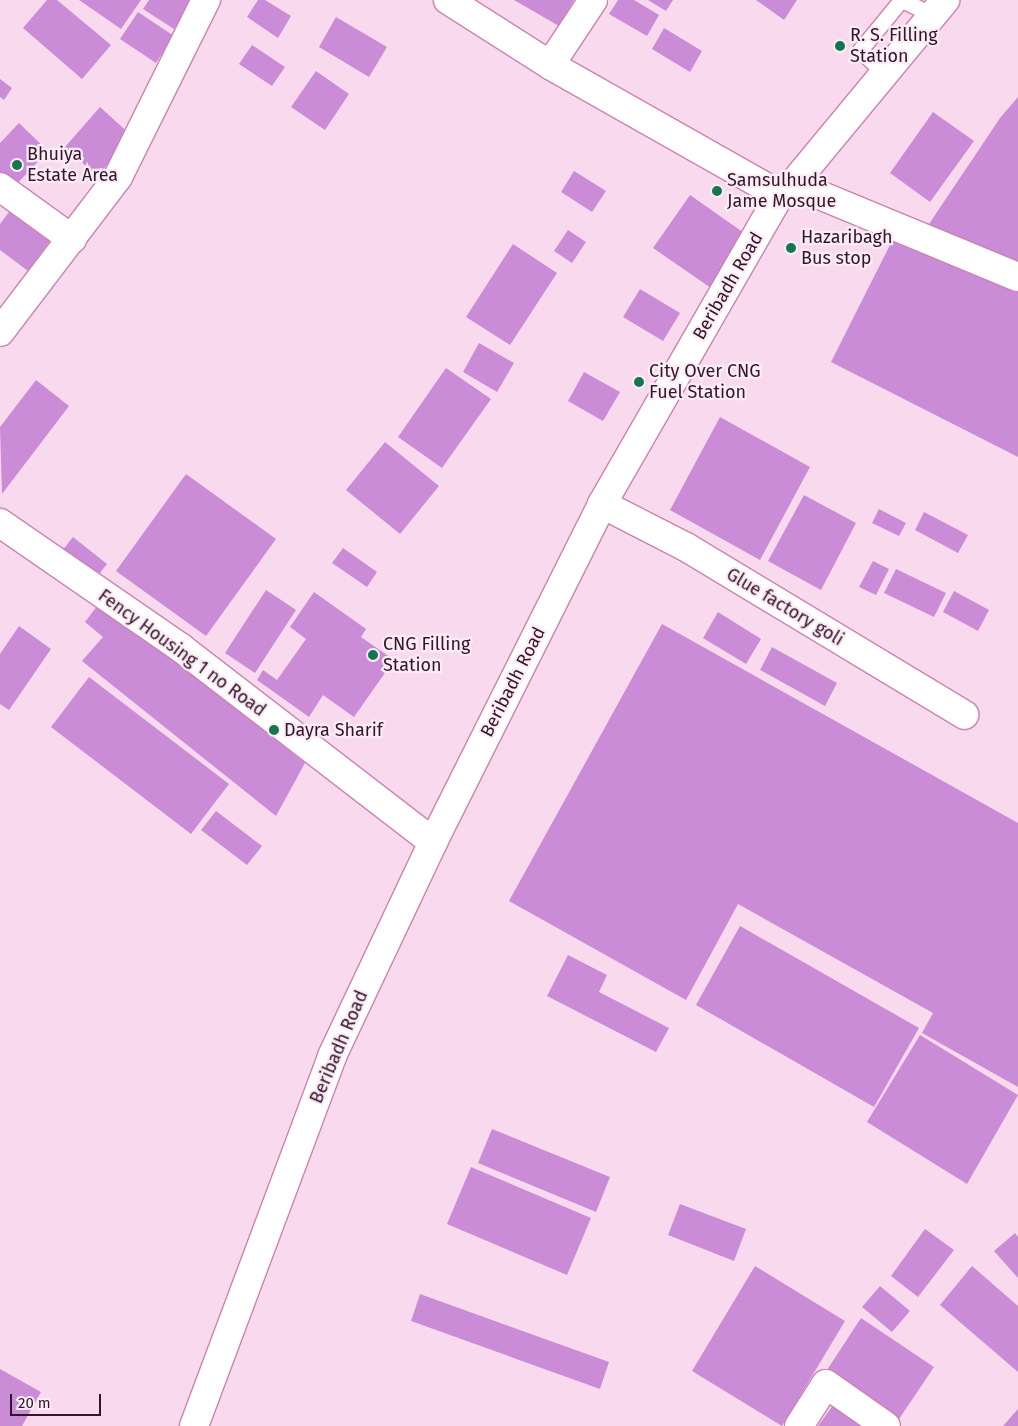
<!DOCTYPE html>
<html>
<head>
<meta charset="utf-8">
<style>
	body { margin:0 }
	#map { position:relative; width:1018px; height:1426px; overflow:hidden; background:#f9d9ed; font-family:"Fira Sans",sans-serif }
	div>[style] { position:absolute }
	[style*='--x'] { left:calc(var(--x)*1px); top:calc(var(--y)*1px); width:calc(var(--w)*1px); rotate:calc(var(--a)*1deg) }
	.building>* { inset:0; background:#ca8cd7 }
	.roads { filter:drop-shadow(1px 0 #cb82b2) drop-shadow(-1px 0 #cb82b2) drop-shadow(0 1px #cb82b2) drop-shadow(0 -1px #cb82b2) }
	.lane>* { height:15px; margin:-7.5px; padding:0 7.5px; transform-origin:7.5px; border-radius:7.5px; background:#fff }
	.street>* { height:28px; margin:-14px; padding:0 14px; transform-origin:14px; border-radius:14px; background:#fff }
	.secondary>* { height:28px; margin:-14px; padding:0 14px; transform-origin:14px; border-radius:14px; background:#fff }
	.highway>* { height:28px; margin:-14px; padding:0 14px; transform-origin:14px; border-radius:14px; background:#fff }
	.dots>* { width:14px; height:14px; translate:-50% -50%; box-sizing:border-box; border:2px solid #fcecf6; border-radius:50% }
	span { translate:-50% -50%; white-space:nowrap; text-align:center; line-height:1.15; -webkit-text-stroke:4.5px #fcecf6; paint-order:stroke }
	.poi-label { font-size:18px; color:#321629 }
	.left { translate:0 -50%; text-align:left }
	.street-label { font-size:18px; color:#321629 }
	.scale { position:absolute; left:10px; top:1394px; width:91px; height:22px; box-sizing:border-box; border:2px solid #321629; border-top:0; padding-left:6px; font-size:15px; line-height:18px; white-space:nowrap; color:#321629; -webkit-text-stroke:4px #fcecf6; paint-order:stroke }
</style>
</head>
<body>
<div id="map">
	<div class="building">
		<i style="clip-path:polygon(47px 0,57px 0,111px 45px,82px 79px,23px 28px)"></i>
		<i style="clip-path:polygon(79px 0,141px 0,121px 29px)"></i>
		<i style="clip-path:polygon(149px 0,193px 0,174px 29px,143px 9px)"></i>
		<i style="clip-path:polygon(258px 0,265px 0,291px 16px,278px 38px,247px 17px)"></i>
		<i style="clip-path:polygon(514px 0,574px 0,559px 26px)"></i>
		<i style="clip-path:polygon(618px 0,634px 0,659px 15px,647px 36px,609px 14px)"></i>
		<i style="clip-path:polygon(648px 0,673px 0,666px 11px)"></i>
		<i style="clip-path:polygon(756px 0,797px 0,784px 20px)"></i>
		<i style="clip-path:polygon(138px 12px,174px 36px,156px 63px,120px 39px)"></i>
		<i style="clip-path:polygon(336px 17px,387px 47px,369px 77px,319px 47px)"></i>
		<i style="clip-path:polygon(664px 28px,702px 51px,690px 72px,652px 49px)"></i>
		<i style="clip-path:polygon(252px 45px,285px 67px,272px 86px,239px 64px)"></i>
		<i style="clip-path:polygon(316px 71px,349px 94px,325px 130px,291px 107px)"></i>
		<i style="clip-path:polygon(0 79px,12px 88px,4px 100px,0 97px)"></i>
		<i style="clip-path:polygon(1018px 97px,1018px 279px,921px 236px,1000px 118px)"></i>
		<i style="clip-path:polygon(100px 107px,133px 137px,97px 176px,65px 147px)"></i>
		<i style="clip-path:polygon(933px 112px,974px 141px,930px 202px,890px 173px)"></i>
		<i style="clip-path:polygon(19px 123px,48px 151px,11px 190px,0 179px,0 143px)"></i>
		<i style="clip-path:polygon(574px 171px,606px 191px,592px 212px,561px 192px)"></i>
		<i style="clip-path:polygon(690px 195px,747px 235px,711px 288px,653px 248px)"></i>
		<i style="clip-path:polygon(12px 208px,52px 238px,28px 271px,0 250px,0 224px)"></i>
		<i style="clip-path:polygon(568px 230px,586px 242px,572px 263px,554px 251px)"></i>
		<i style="clip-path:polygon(897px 231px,1018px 292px,1018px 457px,831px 362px)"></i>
		<i style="clip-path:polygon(513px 244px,557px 273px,510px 345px,466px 317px)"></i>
		<i style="clip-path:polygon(640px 289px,680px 313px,663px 341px,623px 317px)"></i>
		<i style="clip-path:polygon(479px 343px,514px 363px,497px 392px,463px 372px)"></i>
		<i style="clip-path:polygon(446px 368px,491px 399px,442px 468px,398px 437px)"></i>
		<i style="clip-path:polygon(584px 372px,620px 392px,603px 421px,568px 401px)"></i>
		<i style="clip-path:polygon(36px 380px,69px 406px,2px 494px,0 427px)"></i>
		<i style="clip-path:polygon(720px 417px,810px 467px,760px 560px,670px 510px)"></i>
		<i style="clip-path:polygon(385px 442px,439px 486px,400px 534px,346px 490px)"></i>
		<i style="clip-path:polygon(186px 474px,276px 539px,206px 636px,116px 571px)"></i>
		<i style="clip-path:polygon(804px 495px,856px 523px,821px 590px,768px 561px)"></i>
		<i style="clip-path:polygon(879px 509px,906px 523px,899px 536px,872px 523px)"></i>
		<i style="clip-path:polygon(924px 512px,968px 535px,958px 553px,915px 530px)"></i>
		<i style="clip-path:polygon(73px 537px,107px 564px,96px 578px,62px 551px)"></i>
		<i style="clip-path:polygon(343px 548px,377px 572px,367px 587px,332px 563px)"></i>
		<i style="clip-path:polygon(873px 561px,889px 569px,876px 595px,859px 587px)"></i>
		<i style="clip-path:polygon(896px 569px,946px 593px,934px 617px,884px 593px)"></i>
		<i style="clip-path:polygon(266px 590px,296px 610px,255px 673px,225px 653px)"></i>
		<i style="clip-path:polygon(954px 591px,989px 610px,978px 631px,943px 612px)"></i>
		<i style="clip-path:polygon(314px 592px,366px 629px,361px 637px,394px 660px,354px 717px,323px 695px,309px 717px,257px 680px,263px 670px,277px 680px,306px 639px,290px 627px)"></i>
		<i style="clip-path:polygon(100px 602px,305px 763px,276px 816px,82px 661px,103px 637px,85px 622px)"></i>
		<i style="clip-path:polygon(718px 612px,761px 639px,746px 664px,703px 638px)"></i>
		<i style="clip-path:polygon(662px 624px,1018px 823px,1018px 1087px,922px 1033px,933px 1013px,738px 904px,686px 1000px,509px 901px)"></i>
		<i style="clip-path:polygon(19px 626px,51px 649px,9px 710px,0 704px,0 654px)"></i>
		<i style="clip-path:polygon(772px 647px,837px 683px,825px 706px,760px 670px)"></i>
		<i style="clip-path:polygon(89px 677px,229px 784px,191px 834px,51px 727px)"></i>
		<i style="clip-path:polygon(216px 811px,262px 846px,247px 865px,201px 830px)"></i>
		<i style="clip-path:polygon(740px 926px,919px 1028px,874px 1107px,696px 1005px)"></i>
		<i style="clip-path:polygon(568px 955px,607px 975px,599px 992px,669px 1028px,656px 1052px,547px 996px)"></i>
		<i style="clip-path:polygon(920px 1035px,1018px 1095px,967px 1184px,867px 1122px)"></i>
		<i style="clip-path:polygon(492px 1129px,610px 1177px,596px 1212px,478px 1163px)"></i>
		<i style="clip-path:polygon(471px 1167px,591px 1218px,567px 1275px,447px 1224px)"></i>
		<i style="clip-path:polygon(680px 1204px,746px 1229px,734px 1261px,668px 1235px)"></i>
		<i style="clip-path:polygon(925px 1229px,954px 1250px,918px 1297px,891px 1276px)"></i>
		<i style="clip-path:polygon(1015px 1233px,1018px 1237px,1018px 1278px,994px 1251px)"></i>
		<i style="clip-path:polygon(755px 1266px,845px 1321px,782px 1426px,692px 1371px)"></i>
		<i style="clip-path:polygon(972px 1266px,1018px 1306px,1018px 1372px,940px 1305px)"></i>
		<i style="clip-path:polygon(880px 1286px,910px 1311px,892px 1332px,862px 1307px)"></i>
		<i style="clip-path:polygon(420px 1294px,609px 1362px,600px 1389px,411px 1321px)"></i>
		<i style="clip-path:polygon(861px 1318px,934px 1367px,897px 1422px,825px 1373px)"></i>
		<i style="clip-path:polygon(0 1369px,41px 1392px,22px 1426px,0 1426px)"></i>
		<i style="clip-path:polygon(839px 1397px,879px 1426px,818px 1426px)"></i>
		<i style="clip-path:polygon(1018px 1409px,1018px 1426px,1003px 1426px)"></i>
	</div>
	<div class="roads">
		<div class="lane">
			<i style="--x:902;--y:0;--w:32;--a:26"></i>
			<i style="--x:884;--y:73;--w:33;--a:-136"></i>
			<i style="--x:860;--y:50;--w:65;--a:-50.6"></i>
		</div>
		<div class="street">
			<i style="--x:448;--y:0;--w:121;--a:32.5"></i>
			<i style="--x:550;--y:65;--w:264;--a:29.5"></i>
			<i style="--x:550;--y:65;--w:78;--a:-56.5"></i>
			<i style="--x:0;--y:187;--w:89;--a:35.8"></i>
			<i style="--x:0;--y:332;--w:195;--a:-52.7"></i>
			<i style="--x:118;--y:177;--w:198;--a:-63.6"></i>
			<i style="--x:602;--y:504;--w:94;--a:27.1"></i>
			<i style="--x:686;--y:547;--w:325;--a:31.1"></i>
			<i style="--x:0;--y:523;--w:220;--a:34.6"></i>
			<i style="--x:181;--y:648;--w:318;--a:37.6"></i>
			<i style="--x:799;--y:1426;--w:50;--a:-57.3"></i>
			<i style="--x:826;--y:1384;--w:73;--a:35"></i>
		</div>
		<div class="secondary">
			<i style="--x:793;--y:184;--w:243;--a:22.5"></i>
		</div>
		<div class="highway">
			<i style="--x:194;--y:1426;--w:395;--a:-69.5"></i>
			<i style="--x:332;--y:1056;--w:237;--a:-64.7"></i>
			<i style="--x:433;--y:842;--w:378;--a:-63.4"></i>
			<i style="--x:602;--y:504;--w:357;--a:-60.1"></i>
			<i style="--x:780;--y:195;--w:17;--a:-40"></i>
			<i style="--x:793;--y:184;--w:239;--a:-50.4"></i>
		</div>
	</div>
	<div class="dots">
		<i style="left:840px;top:46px;background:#12774f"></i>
		<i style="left:17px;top:165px;background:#12774f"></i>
		<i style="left:717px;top:191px;background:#12774f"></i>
		<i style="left:791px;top:248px;background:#12774f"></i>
		<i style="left:639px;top:382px;background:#12774f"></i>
		<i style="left:373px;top:655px;background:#12774f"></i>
		<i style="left:274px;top:730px;background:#12774f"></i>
	</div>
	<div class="poi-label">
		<span class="left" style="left:850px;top:46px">R. S. Filling<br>Station</span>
		<span class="left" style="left:27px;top:165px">Bhuiya<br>Estate Area</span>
		<span class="left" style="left:727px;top:191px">Samsulhuda<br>Jame Mosque</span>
		<span class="left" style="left:801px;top:248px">Hazaribagh<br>Bus stop</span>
		<span class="left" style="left:649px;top:382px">City Over CNG<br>Fuel Station</span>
		<span class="left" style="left:383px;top:655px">CNG Filling<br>Station</span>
		<span class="left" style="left:284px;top:730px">Dayra Sharif</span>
	</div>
	<div class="street-label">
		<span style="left:728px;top:286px;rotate:-60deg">Beribadh Road</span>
		<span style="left:785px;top:607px;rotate:31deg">Glue factory goli</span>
		<span style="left:182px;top:653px;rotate:36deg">Fency Housing 1 no Road</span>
		<span style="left:513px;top:682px;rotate:-63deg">Beribadh Road</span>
		<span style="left:339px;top:1047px;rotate:-67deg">Beribadh Road</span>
	</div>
	<div class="scale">20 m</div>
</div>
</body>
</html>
